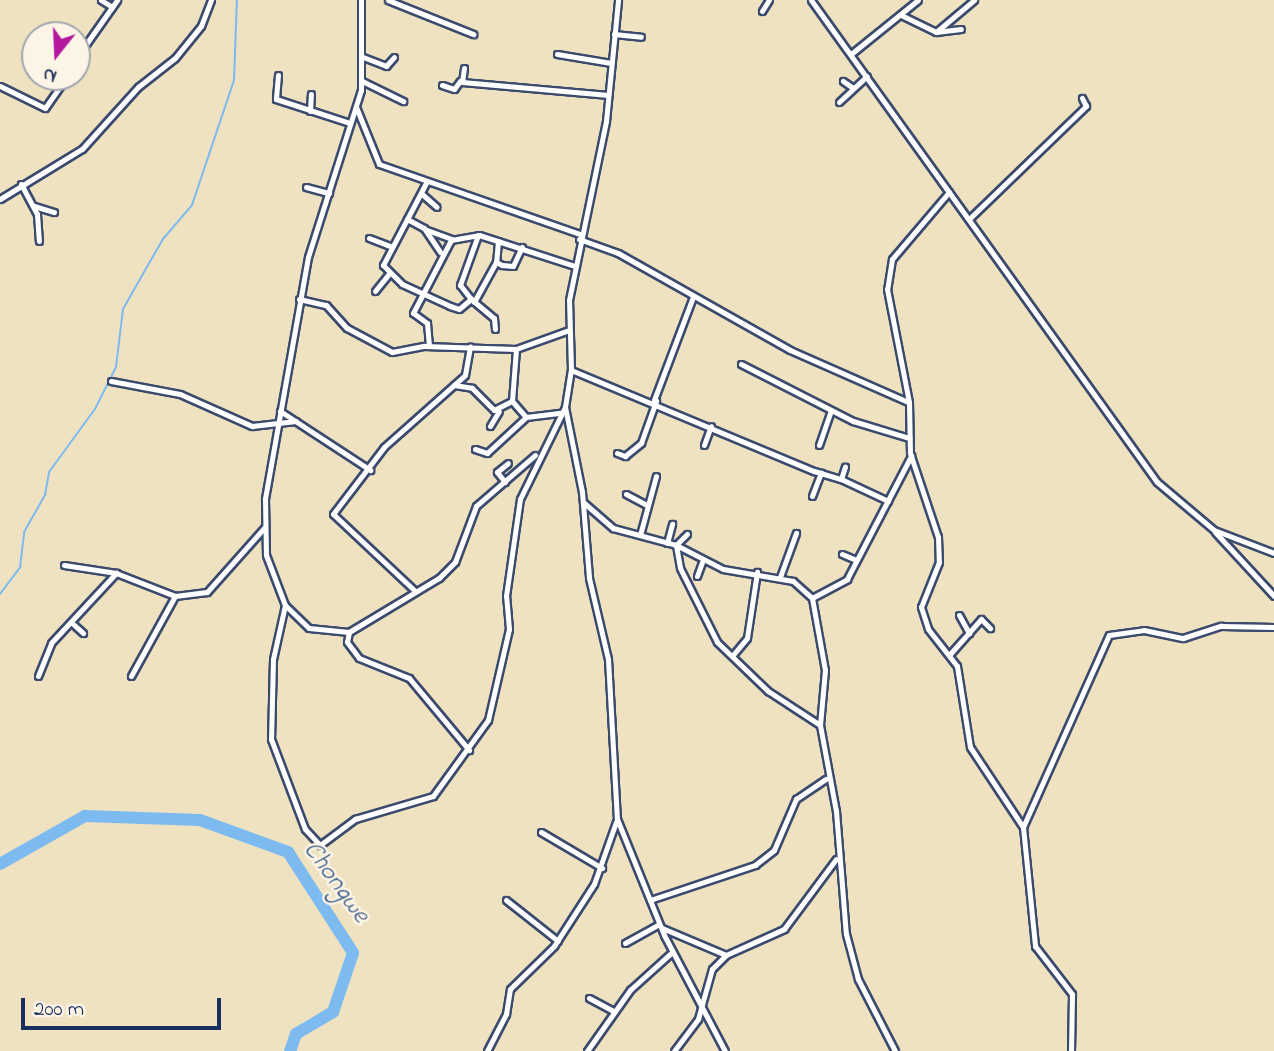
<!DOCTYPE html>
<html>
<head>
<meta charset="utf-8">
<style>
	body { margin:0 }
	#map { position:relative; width:1274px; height:1051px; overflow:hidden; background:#eee2c1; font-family:"Indie Flower",sans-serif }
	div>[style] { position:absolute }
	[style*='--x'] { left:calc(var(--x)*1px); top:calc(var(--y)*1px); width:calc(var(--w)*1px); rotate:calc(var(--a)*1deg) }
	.stream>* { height:2px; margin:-1px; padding:0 1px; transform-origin:1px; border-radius:1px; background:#7dbaf0 }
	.river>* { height:12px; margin:-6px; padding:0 6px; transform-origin:6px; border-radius:6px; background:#7dbaf0 }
	.roads { filter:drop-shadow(2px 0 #3b4a6d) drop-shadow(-2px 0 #3b4a6d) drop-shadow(0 2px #3b4a6d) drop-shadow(0 -2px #3b4a6d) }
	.street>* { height:5px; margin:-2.5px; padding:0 2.5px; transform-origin:2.5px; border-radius:2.5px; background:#fff }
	span { translate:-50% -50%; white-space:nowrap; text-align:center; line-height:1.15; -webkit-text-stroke:5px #fcf5e5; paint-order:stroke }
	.water-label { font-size:26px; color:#38598a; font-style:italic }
	.north { position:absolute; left:21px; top:21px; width:70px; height:70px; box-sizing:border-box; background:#fcf5e5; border:2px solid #a2a6af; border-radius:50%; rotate:198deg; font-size:19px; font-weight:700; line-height:28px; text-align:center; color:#1b2f5e }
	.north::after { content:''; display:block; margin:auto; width:24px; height:32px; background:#b5179e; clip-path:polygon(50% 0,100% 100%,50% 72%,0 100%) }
	.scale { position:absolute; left:21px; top:998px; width:200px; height:32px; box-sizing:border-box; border:4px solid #1b2f5e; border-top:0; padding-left:9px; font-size:21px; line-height:24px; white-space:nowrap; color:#1b2f5e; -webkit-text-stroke:5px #fcf5e5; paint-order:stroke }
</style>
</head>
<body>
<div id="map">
	<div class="stream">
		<i style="--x:0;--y:594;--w:34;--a:-53"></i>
		<i style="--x:20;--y:567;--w:35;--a:-83"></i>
		<i style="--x:24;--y:532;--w:43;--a:-60.4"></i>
		<i style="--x:45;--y:495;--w:23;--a:-80"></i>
		<i style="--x:49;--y:472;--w:78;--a:-53.9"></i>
		<i style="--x:95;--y:409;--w:47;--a:-63.4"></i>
		<i style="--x:116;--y:367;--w:58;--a:-83.1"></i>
		<i style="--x:123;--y:309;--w:81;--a:-60.3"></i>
		<i style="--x:163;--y:239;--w:45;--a:-49.5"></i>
		<i style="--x:192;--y:205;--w:132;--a:-71.4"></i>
		<i style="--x:234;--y:80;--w:80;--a:-87.9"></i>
		<i style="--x:291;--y:1050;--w:1;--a:90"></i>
	</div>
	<div class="river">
		<i style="--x:0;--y:864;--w:98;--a:-29.5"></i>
		<i style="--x:85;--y:816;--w:115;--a:2"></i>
		<i style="--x:200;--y:820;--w:94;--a:20"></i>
		<i style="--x:288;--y:852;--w:120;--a:57.2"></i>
		<i style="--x:353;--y:953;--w:62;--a:108.7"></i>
		<i style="--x:333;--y:1012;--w:43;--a:149.3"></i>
		<i style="--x:296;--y:1034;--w:18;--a:109"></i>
	</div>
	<div class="roads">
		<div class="street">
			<i style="--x:101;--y:0;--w:13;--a:32"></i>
			<i style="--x:361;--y:0;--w:90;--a:90"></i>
			<i style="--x:361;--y:90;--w:175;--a:107.6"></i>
			<i style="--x:308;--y:257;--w:246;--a:100.1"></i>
			<i style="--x:265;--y:499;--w:56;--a:89"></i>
			<i style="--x:266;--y:555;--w:53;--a:69.2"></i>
			<i style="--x:285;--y:605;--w:33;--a:44"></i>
			<i style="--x:309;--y:628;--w:40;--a:5.7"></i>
			<i style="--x:349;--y:632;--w:105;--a:-31"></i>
			<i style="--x:439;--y:578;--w:23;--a:-45"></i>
			<i style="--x:455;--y:562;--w:60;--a:-69.4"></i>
			<i style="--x:476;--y:506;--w:78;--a:-40.8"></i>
			<i style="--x:388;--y:0;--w:92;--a:21.8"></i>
			<i style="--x:811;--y:0;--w:593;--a:54.33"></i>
			<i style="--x:1157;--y:482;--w:75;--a:40.1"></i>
			<i style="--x:1214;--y:530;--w:64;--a:21"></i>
			<i style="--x:762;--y:11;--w:13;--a:-58"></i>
			<i style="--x:901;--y:15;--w:39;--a:26"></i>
			<i style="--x:936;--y:32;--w:50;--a:-40.1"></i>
			<i style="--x:936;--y:32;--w:25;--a:-7"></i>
			<i style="--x:614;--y:34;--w:27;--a:6"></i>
			<i style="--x:557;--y:54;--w:55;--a:9.5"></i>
			<i style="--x:851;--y:54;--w:86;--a:-38.9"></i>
			<i style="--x:77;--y:57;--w:70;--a:-54.9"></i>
			<i style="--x:363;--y:57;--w:25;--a:21"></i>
			<i style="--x:386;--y:66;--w:12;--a:-48"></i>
			<i style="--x:464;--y:68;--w:14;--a:98"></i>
			<i style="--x:462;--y:82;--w:147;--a:5.1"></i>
			<i style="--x:278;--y:75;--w:24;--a:95"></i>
			<i style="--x:276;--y:99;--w:78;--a:18"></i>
			<i style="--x:362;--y:81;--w:46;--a:26"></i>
			<i style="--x:843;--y:81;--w:12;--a:35"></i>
			<i style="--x:442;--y:85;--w:13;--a:18"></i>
			<i style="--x:454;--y:89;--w:10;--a:-53"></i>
			<i style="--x:0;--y:86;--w:50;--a:26.1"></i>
			<i style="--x:45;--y:108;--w:38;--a:-55"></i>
			<i style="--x:839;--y:102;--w:38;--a:-43"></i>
			<i style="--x:356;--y:107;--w:61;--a:68"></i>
			<i style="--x:379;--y:164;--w:213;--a:19.2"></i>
			<i style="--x:310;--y:111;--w:17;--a:-87"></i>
			<i style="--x:427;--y:181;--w:95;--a:117.6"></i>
			<i style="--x:383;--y:265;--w:27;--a:45"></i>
			<i style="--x:402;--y:284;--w:53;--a:24.6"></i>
			<i style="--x:450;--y:306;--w:9;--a:18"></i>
			<i style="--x:459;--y:309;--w:16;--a:-40"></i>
			<i style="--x:471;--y:299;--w:30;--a:40"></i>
			<i style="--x:494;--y:318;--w:11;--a:85"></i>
			<i style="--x:21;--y:184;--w:34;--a:62"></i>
			<i style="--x:37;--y:214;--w:27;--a:86"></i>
			<i style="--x:306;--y:187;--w:24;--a:15"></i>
			<i style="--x:949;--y:192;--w:88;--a:130.4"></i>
			<i style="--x:892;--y:259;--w:30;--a:99"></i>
			<i style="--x:887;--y:289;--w:115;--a:79"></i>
			<i style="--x:909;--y:402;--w:51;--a:88.9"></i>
			<i style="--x:910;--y:453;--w:89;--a:71.6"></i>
			<i style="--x:938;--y:537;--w:25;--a:88"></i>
			<i style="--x:939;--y:562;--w:48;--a:111.8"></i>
			<i style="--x:921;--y:607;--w:23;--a:72"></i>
			<i style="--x:928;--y:629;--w:47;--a:51.9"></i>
			<i style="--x:957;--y:666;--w:82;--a:80.9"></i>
			<i style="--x:970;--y:747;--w:96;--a:56.5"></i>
			<i style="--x:1023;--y:827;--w:120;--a:84.2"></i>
			<i style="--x:1035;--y:946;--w:61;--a:52.4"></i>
			<i style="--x:1072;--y:994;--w:57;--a:91"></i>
			<i style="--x:423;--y:195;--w:18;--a:41"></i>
			<i style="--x:0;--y:199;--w:96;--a:-31.4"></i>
			<i style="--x:82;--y:149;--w:84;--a:-47.9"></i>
			<i style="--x:138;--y:87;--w:47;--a:-38.1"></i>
			<i style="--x:175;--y:58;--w:41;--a:-50.9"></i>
			<i style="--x:201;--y:26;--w:28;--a:-69"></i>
			<i style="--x:34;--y:206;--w:21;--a:17"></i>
			<i style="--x:407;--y:219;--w:19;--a:28"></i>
			<i style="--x:424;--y:228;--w:29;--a:56"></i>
			<i style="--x:969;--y:219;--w:163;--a:-44"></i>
			<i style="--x:1086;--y:106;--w:9;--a:-117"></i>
			<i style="--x:427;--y:230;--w:27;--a:20"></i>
			<i style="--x:369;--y:238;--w:22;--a:21"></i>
			<i style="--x:579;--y:239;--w:41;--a:19.7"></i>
			<i style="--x:618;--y:253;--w:197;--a:29.4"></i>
			<i style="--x:790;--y:350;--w:129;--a:23.8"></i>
			<i style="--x:498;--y:241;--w:21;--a:95"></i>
			<i style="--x:496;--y:262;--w:7;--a:27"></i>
			<i style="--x:502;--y:265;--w:11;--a:5"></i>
			<i style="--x:513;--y:266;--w:21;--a:-65"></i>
			<i style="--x:375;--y:291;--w:21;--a:-51"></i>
			<i style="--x:299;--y:299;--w:28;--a:13"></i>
			<i style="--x:326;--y:305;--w:31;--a:48"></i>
			<i style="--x:347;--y:328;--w:51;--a:28.1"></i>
			<i style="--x:392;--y:352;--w:33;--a:-11"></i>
			<i style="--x:424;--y:346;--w:92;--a:1.9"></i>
			<i style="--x:516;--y:349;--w:56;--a:-19.7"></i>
			<i style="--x:471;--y:299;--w:18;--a:-128"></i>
			<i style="--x:460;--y:285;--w:53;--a:-70.2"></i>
			<i style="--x:474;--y:302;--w:46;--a:-61.2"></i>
			<i style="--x:429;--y:346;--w:23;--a:-95"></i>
			<i style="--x:427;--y:323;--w:17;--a:-144"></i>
			<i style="--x:413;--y:313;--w:82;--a:-62.5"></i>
			<i style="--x:451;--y:240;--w:28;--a:-10"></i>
			<i style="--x:479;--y:235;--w:101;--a:17.9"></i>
			<i style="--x:516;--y:349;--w:52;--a:94.4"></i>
			<i style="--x:512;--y:401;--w:21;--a:49"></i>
			<i style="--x:526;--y:417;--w:35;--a:-7"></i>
			<i style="--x:741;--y:364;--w:126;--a:27"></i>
			<i style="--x:853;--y:421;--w:59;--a:16.9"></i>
			<i style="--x:571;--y:370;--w:263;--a:22.6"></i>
			<i style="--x:814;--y:471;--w:28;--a:17"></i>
			<i style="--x:841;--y:479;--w:13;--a:-72"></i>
			<i style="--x:111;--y:381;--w:70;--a:10.7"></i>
			<i style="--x:180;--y:394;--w:79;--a:24"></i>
			<i style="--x:252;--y:426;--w:44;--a:-6.5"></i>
			<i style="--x:454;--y:385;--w:18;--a:9"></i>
			<i style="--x:472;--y:388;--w:31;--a:45"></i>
			<i style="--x:494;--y:410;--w:20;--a:-27"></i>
			<i style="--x:654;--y:400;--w:110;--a:-69.3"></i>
			<i style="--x:565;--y:407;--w:87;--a:78.7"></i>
			<i style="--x:582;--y:492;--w:86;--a:85.3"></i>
			<i style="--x:589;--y:578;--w:83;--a:76.8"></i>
			<i style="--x:608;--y:659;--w:160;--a:86.8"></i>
			<i style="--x:617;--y:819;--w:125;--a:67.9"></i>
			<i style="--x:664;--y:935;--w:131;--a:62.3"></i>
			<i style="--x:280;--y:411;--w:108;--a:33.2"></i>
			<i style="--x:490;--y:426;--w:17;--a:-59"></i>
			<i style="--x:704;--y:445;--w:20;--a:-70"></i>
			<i style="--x:819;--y:445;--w:36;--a:-71"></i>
			<i style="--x:475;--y:449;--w:13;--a:18"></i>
			<i style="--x:487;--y:453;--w:53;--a:-42.7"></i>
			<i style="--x:617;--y:453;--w:9;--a:21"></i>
			<i style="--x:625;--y:456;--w:21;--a:-39"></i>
			<i style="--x:641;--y:443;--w:45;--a:-70.3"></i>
			<i style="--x:841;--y:479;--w:52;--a:25.1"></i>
			<i style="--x:505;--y:482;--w:13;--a:-129"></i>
			<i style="--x:497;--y:472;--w:14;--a:-39"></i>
			<i style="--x:626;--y:494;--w:24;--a:28"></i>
			<i style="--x:812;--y:496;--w:25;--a:-69"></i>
			<i style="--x:583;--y:502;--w:40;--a:41"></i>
			<i style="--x:613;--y:528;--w:65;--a:15.1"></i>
			<i style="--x:676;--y:545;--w:53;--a:27.1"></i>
			<i style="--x:723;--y:569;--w:71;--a:9.7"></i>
			<i style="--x:793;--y:581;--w:25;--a:42"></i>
			<i style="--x:812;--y:598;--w:73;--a:79.8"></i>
			<i style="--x:825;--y:670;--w:55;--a:95.2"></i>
			<i style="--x:820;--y:725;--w:87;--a:79.5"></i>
			<i style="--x:836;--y:811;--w:123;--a:85.4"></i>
			<i style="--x:846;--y:934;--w:47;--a:75.1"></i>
			<i style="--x:858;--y:979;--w:81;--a:62.8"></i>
			<i style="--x:1215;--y:532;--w:87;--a:47.3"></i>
			<i style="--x:687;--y:534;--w:16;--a:135"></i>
			<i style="--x:676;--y:545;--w:23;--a:80"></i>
			<i style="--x:680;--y:568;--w:83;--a:63.4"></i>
			<i style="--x:717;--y:642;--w:71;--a:43.9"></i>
			<i style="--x:768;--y:691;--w:62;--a:33.2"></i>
			<i style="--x:640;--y:535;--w:61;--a:-74.8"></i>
			<i style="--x:667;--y:543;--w:20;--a:-75"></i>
			<i style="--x:842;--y:554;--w:15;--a:23"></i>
			<i style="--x:64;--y:565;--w:53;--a:8.7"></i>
			<i style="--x:116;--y:573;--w:63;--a:21.3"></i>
			<i style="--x:697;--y:576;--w:15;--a:-70"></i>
			<i style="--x:780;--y:577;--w:47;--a:-70"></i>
			<i style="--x:414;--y:590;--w:111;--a:-136.8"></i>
			<i style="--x:333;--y:514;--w:84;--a:-52.7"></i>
			<i style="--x:384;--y:447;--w:108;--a:-41.6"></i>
			<i style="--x:465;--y:375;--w:29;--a:-80"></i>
			<i style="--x:812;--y:598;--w:40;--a:-28"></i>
			<i style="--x:847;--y:579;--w:139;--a:-62.5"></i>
			<i style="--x:285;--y:605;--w:55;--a:102.5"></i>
			<i style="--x:273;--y:659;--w:80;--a:91.4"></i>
			<i style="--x:271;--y:739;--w:96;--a:69.3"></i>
			<i style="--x:305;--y:829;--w:22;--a:47"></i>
			<i style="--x:320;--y:845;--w:44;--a:-36.6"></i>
			<i style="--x:355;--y:819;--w:81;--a:-16.4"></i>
			<i style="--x:433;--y:796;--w:94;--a:-54.1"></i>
			<i style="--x:488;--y:720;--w:93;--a:-77"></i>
			<i style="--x:509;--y:629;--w:33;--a:-95"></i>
			<i style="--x:506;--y:596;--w:98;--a:-81.8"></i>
			<i style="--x:520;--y:499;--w:102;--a:-63.9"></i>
			<i style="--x:565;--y:407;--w:37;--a:-81"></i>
			<i style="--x:571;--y:370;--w:70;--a:-91.6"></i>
			<i style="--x:569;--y:300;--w:183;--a:-78.3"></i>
			<i style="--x:606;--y:121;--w:122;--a:-84.3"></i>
			<i style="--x:959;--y:615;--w:21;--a:61"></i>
			<i style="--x:72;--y:623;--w:15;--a:42"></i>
			<i style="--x:349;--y:632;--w:10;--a:101"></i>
			<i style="--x:347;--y:642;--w:20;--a:53"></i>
			<i style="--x:359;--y:658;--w:54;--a:21.8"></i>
			<i style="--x:409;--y:678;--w:94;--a:50.2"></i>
			<i style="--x:950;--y:654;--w:47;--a:-48.5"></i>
			<i style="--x:981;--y:619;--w:13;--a:45"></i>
			<i style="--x:732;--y:656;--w:23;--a:-50"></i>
			<i style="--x:747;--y:638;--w:67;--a:-81.4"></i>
			<i style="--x:38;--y:676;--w:35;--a:-68"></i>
			<i style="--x:51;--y:643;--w:96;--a:-47.1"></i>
			<i style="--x:131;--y:676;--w:91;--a:-61.2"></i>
			<i style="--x:175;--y:596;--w:32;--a:-7"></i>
			<i style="--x:207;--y:592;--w:87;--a:-48.3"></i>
			<i style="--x:1023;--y:827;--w:210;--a:-65.9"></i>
			<i style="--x:1109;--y:635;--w:35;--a:-8"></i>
			<i style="--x:1144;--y:630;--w:40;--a:12"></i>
			<i style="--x:1183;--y:638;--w:40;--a:-18"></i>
			<i style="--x:1221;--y:626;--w:53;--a:1.1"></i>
			<i style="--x:541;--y:832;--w:71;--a:30.5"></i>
			<i style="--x:506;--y:900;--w:66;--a:38.3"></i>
			<i style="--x:650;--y:900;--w:111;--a:-18.4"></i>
			<i style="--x:755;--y:865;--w:24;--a:-38"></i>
			<i style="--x:774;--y:850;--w:56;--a:-66.7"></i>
			<i style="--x:796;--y:799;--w:36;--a:-34"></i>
			<i style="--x:662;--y:928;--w:69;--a:22.9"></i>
			<i style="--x:625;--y:943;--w:39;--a:-29"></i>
			<i style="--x:589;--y:998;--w:27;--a:28"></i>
			<i style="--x:487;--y:1051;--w:42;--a:-62.8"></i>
			<i style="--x:506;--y:1014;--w:25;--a:-81"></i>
			<i style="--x:510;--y:989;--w:62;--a:-44.3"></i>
			<i style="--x:554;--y:946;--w:74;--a:-57.2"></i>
			<i style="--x:594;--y:884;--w:66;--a:-70.5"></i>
			<i style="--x:587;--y:1051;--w:75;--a:-54.8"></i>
			<i style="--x:630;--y:990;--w:57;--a:-42.1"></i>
			<i style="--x:674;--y:1051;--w:40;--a:-53"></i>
			<i style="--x:698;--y:1019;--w:52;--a:-74.4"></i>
			<i style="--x:712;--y:969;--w:20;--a:-45"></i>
			<i style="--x:726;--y:955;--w:64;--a:-24.1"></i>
			<i style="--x:784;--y:929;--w:87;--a:-53.4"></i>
		</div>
	</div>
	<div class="water-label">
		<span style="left:335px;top:883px;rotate:54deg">Chongwe</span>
	</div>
	<div class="north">N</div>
	<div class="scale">200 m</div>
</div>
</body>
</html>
